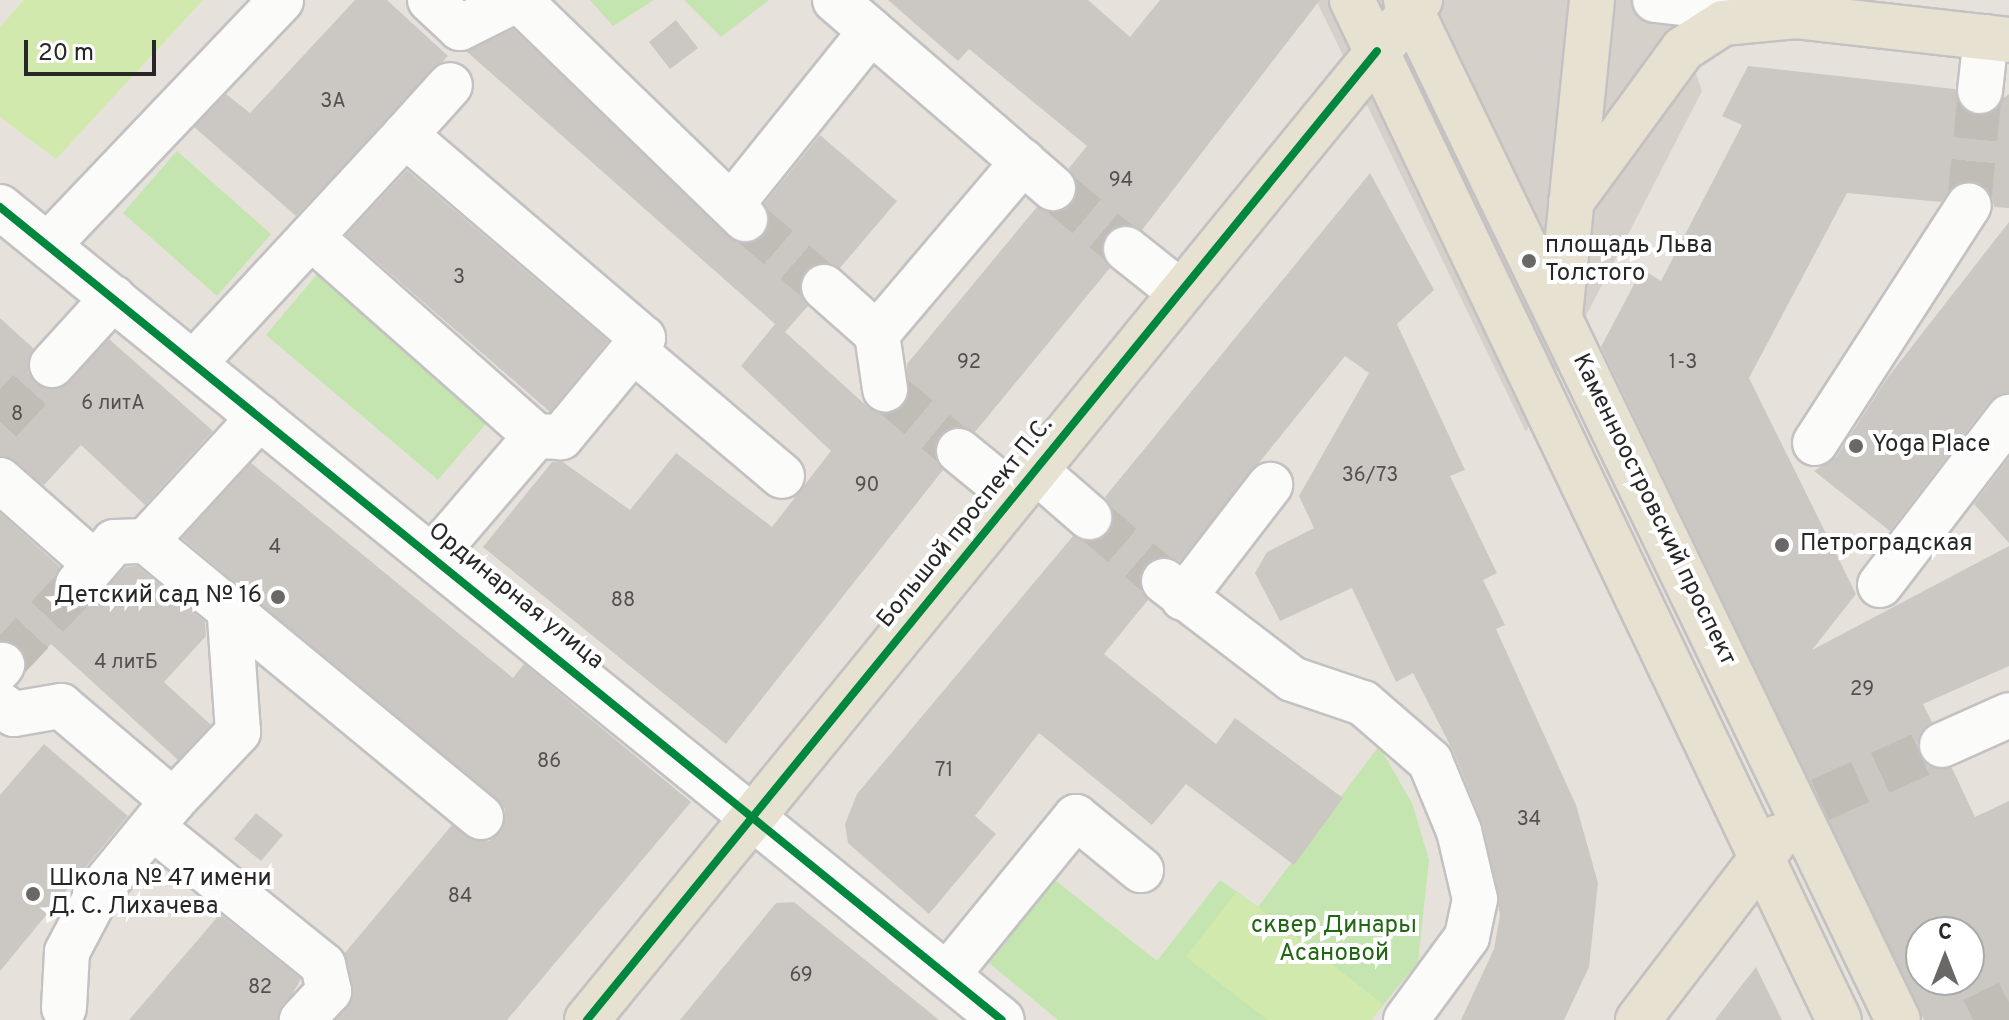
<!DOCTYPE html>
<html>
<head>
<meta charset="utf-8">
<style>
	body { margin:0 }
	#map { position:relative; width:2009px; height:1020px; overflow:hidden; background:#e6e2db; font-family:Overpass,sans-serif }
	div>[style] { position:absolute }
	[style*='--x'] { left:calc(var(--x)*1px); top:calc(var(--y)*1px); width:calc(var(--w)*1px); rotate:calc(var(--a)*1deg) }
	.green>* { inset:0; background:#c4e5b0 }
	.pitch>* { inset:0; background:#d1e9ad }
	.plaza>* { inset:0; background:#d5d0c9 }
	.building>* { inset:0; background:#cbc8c3 }
	.minor-tunnel>* { height:44px; margin-top:-22px; transform-origin:0; background:repeating-linear-gradient(90deg,#c0bdb7 0 44px,transparent 0 66px) }
	.roads { filter:drop-shadow(2px 0 #c3c1c2) drop-shadow(-2px 0 #c3c1c2) drop-shadow(0 2px #c3c1c2) drop-shadow(0 -2px #c3c1c2) }
	.minor>* { height:44px; margin:-22px; padding:0 22px; transform-origin:22px; border-radius:22px; background:#fbfbfa }
	.major>* { height:44px; margin:-22px; padding:0 22px; transform-origin:22px; border-radius:22px; background:#e6e1d0 }
	.cycleway>* { height:8px; margin:-4px; padding:0 4px; transform-origin:4px; border-radius:4px; background:#00873e }
	.dots>* { width:22px; height:22px; translate:-50% -50%; box-sizing:border-box; border:4px solid #fff; border-radius:50% }
	span { translate:-50% -50%; white-space:nowrap; text-align:center; line-height:1.15; -webkit-text-stroke:8px #fff; paint-order:stroke }
	.number-label { font-size:20px; color:#525150 }
	.number-label span { -webkit-text-stroke-width:0 }
	.poi-label { font-size:24px; color:#272727 }
	.left { translate:0 -50%; text-align:left }
	.right { translate:-100% -50%; text-align:right }
	.street-label { font-size:24px; color:#272727 }
	.park-label { font-size:24px; color:#226713 }
	.north { position:absolute; left:1905px; top:916px; width:80px; height:80px; box-sizing:border-box; background:#fff; border:2px solid #a9a9a9; border-radius:50%; rotate:0deg; font-size:22px; font-weight:700; line-height:32px; text-align:center; color:#272727 }
	.north::after { content:''; display:block; margin:auto; width:28px; height:36px; background:#6a6866; clip-path:polygon(50% 0,100% 100%,50% 72%,0 100%) }
	.scale { position:absolute; left:24px; top:40px; width:132px; height:36px; box-sizing:border-box; border:4px solid #272727; border-top:0; padding-left:10px; font-size:24px; line-height:28px; white-space:nowrap; color:#272727; -webkit-text-stroke:6px #fff; paint-order:stroke }
</style>
</head>
<body>
<div id="map">
	<div class="green">
		<i style="clip-path:polygon(590px 0,654px 0,613px 26px)"></i>
		<i style="clip-path:polygon(684px 0,769px 0,721px 37px)"></i>
		<i style="clip-path:polygon(177px 151px,271px 234px,217px 296px,123px 213px)"></i>
		<i style="clip-path:polygon(318px 273px,490px 419px,438px 480px,266px 335px)"></i>
		<i style="clip-path:polygon(1379px 746px,1412px 803px,1429px 860px,1418px 962px,1371px 1020px,1058px 1020px,989px 963px,1055px 880px,1157px 961px,1220px 880px,1258px 907px)"></i>
	</div>
	<div class="pitch">
		<i style="clip-path:polygon(24px 0,203px 0,56px 159px,0 117px,0 27px)"></i>
		<i style="clip-path:polygon(1237px 891px,1383px 1004px,1371px 1020px,1268px 1020px,1186px 957px)"></i>
	</div>
	<div class="plaza">
		<i style="clip-path:polygon(1316px 0,1671px 0,1702px 91px,1526px 432px)"></i>
	</div>
	<div class="building">
		<i style="clip-path:polygon(355px 0,387px 0,448px 56px,296px 216px,194px 127px,226px 94px,250px 113px)"></i>
		<i style="clip-path:polygon(888px 0,1088px 0,1130px 37px,1160px 0,1320px 0,1142px 230px,1129px 224px,1107px 233px,1101px 246px,1110px 268px,975px 432px,951px 427px,939px 436px,935px 459px,943px 470px,726px 744px,483px 547px,552px 462px,563px 462px,630px 510px,676px 453px,772px 527px,831px 451px,741px 366px,775px 324px,466px 51px,513px 29px,738px 243px,763px 236px,769px 224px,764px 204px,820px 135px,897px 201px,840px 268px,817px 263px,805px 271px,800px 294px,808px 306px,785px 332px,870px 409px,888px 414px,908px 398px,907px 364px,1037px 207px,1060px 212px,1072px 204px,1077px 181px,1069px 168px,1087px 146px,969px 49px,958px 61px)"></i>
		<i style="clip-path:polygon(676px 20px,698px 48px,670px 69px,649px 42px)"></i>
		<i style="clip-path:polygon(evenodd,1748px 66px,1955px 89px,1965px 111px,1978px 116px,2009px 94px,2009px 208px,1994px 207px,1991px 193px,1971px 180px,1957px 183px,1941px 202px,1847px 193px,1749px 378px,1856px 594px,1812px 650px,2009px 546px,2009px 666px,1923px 704px,1932px 722px,1917px 743px,1928px 766px,1952px 768px,1975px 817px,2009px 801px,2009px 1020px,1924px 1020px,1601px 347px,1642px 269px,1661px 281px,1742px 125px,1722px 116px,1748px 66px,1921px 932px,1969px 932px,1969px 980px,1921px 980px,1921px 932px)"></i>
		<i style="clip-path:polygon(407px 170px,608px 341px,550px 412px,346px 235px)"></i>
		<i style="clip-path:polygon(1370px 173px,1434px 290px,1397px 324px,1465px 470px,1450px 476px,1497px 573px,1483px 580px,1505px 625px,1496px 629px,1576px 805px,1598px 883px,1589px 967px,1564px 1020px,1461px 1020px,1494px 949px,1500px 915px,1483px 825px,1453px 751px,1413px 673px,1396px 682px,1352px 588px,1280px 621px,1255px 573px,1267px 552px,1314px 528px,1299px 496px,1369px 373px,1345px 356px,1180px 561px,1166px 556px,1145px 565px,1139px 579px,1148px 600px,1104px 654px,1216px 744px,1235px 718px,1343px 798px,1294px 865px,1186px 784px,1152px 825px,1039px 733px,975px 816px,996px 834px,929px 914px,848px 843px,845px 824px,857px 794px,1073px 536px,1096px 541px,1108px 533px,1113px 510px,1105px 497px)"></i>
		<i style="clip-path:polygon(2009px 222px,2009px 393px,1989px 402px,1890px 531px,1814px 471px,1836px 457px,1888px 377px)"></i>
		<i style="clip-path:polygon(0 318px,33px 348px,28px 372px,36px 384px,60px 388px,109px 339px,213px 431px,145px 505px,81px 445px,44px 485px,0 456px)"></i>
		<i style="clip-path:polygon(2009px 458px,2009px 543px,1974px 504px)"></i>
		<i style="clip-path:polygon(251px 463px,513px 678px,524px 664px,691px 802px,507px 1020px,336px 1020px,353px 997px,344px 954px,452px 825px,476px 841px,489px 841px,501px 832px,505px 809px,182px 538px)"></i>
		<i style="clip-path:polygon(0 513px,60px 567px,53px 580px,62px 603px,87px 607px,126px 567px,137px 566px,205px 622px,206px 636px,164px 682px,211px 725px,178px 760px,51px 644px,26px 670px,16px 645px,0 641px)"></i>
		<i style="clip-path:polygon(44px 744px,128px 816px,0 971px,0 795px)"></i>
		<i style="clip-path:polygon(256px 813px,283px 835px,261px 861px,234px 839px)"></i>
		<i style="clip-path:polygon(794px 902px,939px 1020px,680px 1020px,776px 903px)"></i>
		<i style="clip-path:polygon(220px 914px,301px 979px,278px 1020px,129px 1020px)"></i>
		<i style="clip-path:polygon(1756px 967px,1782px 1020px,1715px 1020px,1738px 990px)"></i>
	</div>
	<div class="minor-tunnel">
		<i style="--x:1053;--y:188;--w:95;--a:39.9"></i>
		<i style="--x:1969;--y:205;--w:115;--a:-84.5"></i>
		<i style="--x:745;--y:219;--w:104;--a:40.7"></i>
		<i style="--x:885;--y:389;--w:97;--a:40"></i>
		<i style="--x:0;--y:422;--w:77;--a:-47.6"></i>
		<i style="--x:1089;--y:517;--w:99;--a:40.5"></i>
		<i style="--x:2;--y:665;--w:111;--a:-46.8"></i>
		<i style="--x:1820;--y:800;--w:134;--a:-24.3"></i>
		<i style="--x:1973;--y:1020;--w:40;--a:-26.6"></i>
	</div>
	<div class="roads">
		<div class="minor">
			<i style="--x:430;--y:0;--w:41;--a:43"></i>
			<i style="--x:460;--y:28;--w:63;--a:-26.6"></i>
			<i style="--x:519;--y:0;--w:315;--a:44.1"></i>
			<i style="--x:835;--y:0;--w:288;--a:40.8"></i>
			<i style="--x:1655;--y:0;--w:115;--a:6.5"></i>
			<i style="--x:1980;--y:91;--w:54;--a:-83.7"></i>
			<i style="--x:405;--y:135;--w:67;--a:-48"></i>
			<i style="--x:732;--y:204;--w:222;--a:-51.2"></i>
			<i style="--x:0;--y:207;--w:1290;--a:39.06"></i>
			<i style="--x:311;--y:237;--w:300;--a:41.5"></i>
			<i style="--x:48;--y:245;--w:338;--a:-46.4"></i>
			<i style="--x:1126;--y:249;--w:69;--a:38.5"></i>
			<i style="--x:824;--y:287;--w:71;--a:41.6"></i>
			<i style="--x:877;--y:334;--w:56;--a:81.7"></i>
			<i style="--x:877;--y:334;--w:226;--a:-49.7"></i>
			<i style="--x:633;--y:350;--w:195;--a:40.2"></i>
			<i style="--x:194;--y:363;--w:311;--a:-47.2"></i>
			<i style="--x:405;--y:135;--w:313;--a:40.5"></i>
			<i style="--x:643;--y:338;--w:129;--a:129.6"></i>
			<i style="--x:561;--y:437;--w:25;--a:-178"></i>
			<i style="--x:536;--y:436;--w:158;--a:130.6"></i>
			<i style="--x:52;--y:365;--w:91;--a:-47.7"></i>
			<i style="--x:1815;--y:443;--w:283;--a:-57.1"></i>
			<i style="--x:959;--y:451;--w:71;--a:39.3"></i>
			<i style="--x:1035;--y:470;--w:72;--a:41"></i>
			<i style="--x:0;--y:480;--w:125;--a:41.4"></i>
			<i style="--x:146;--y:541;--w:434;--a:39.5"></i>
			<i style="--x:1164;--y:581;--w:161;--a:37.4"></i>
			<i style="--x:1292;--y:679;--w:75;--a:18.7"></i>
			<i style="--x:1363;--y:703;--w:89;--a:40.9"></i>
			<i style="--x:1430;--y:761;--w:76;--a:67.5"></i>
			<i style="--x:1459;--y:831;--w:70;--a:76.8"></i>
			<i style="--x:1475;--y:899;--w:39;--a:102"></i>
			<i style="--x:1467;--y:937;--w:103;--a:126.3"></i>
			<i style="--x:78;--y:584;--w:55;--a:-49.4"></i>
			<i style="--x:114;--y:542;--w:32;--a:-2"></i>
			<i style="--x:146;--y:541;--w:168;--a:-47.4"></i>
			<i style="--x:1880;--y:585;--w:212;--a:-52.5"></i>
			<i style="--x:1183;--y:598;--w:143;--a:-52.4"></i>
			<i style="--x:0;--y:668;--w:4;--a:-56"></i>
			<i style="--x:0;--y:704;--w:17;--a:36"></i>
			<i style="--x:14;--y:714;--w:48;--a:-9.7"></i>
			<i style="--x:61;--y:706;--w:147;--a:40.3"></i>
			<i style="--x:173;--y:801;--w:117;--a:129.4"></i>
			<i style="--x:99;--y:891;--w:69;--a:117.7"></i>
			<i style="--x:67;--y:952;--w:56;--a:93.1"></i>
			<i style="--x:1942;--y:745;--w:73;--a:-24.1"></i>
			<i style="--x:173;--y:801;--w:95;--a:-46.7"></i>
			<i style="--x:238;--y:732;--w:115;--a:-94"></i>
			<i style="--x:152;--y:827;--w:220;--a:38.9"></i>
			<i style="--x:323;--y:965;--w:27;--a:77"></i>
			<i style="--x:329;--y:991;--w:40;--a:133"></i>
			<i style="--x:947;--y:975;--w:204;--a:-50.8"></i>
			<i style="--x:1076;--y:817;--w:84;--a:39.2"></i>
		</div>
		<div class="major">
			<i style="--x:1352;--y:0;--w:1130;--a:64.48"></i>
			<i style="--x:1406;--y:0;--w:1132;--a:64.25"></i>
			<i style="--x:1571;--y:202;--w:190;--a:-53.8"></i>
			<i style="--x:1683;--y:49;--w:48;--a:-33"></i>
			<i style="--x:1723;--y:23;--w:73;--a:-5.5"></i>
			<i style="--x:1796;--y:16;--w:214;--a:6.4"></i>
			<i style="--x:1560;--y:315;--w:317;--a:-84.2"></i>
			<i style="--x:587;--y:1020;--w:1317;--a:-50.76"></i>
			<i style="--x:1638;--y:1020;--w:230;--a:-52.6"></i>
		</div>
	</div>
	<div class="cycleway">
		<i style="--x:0;--y:207;--w:1290;--a:39.06"></i>
		<i style="--x:587;--y:1020;--w:1250;--a:-50.81"></i>
	</div>
	<div class="dots">
		<i style="left:1529px;top:261px;background:#6a6866"></i>
		<i style="left:1856px;top:446px;background:#6a6866"></i>
		<i style="left:1782px;top:545px;background:#6a6866"></i>
		<i style="left:278px;top:597px;background:#6a6866"></i>
		<i style="left:33px;top:894px;background:#6a6866"></i>
	</div>
	<div class="number-label">
		<span style="left:333px;top:102px">3А</span>
		<span style="left:1121px;top:181px">94</span>
		<span style="left:459px;top:278px">3</span>
		<span style="left:969px;top:363px">92</span>
		<span style="left:1683px;top:363px">1-3</span>
		<span style="left:113px;top:404px">6 литА</span>
		<span style="left:17px;top:415px">8</span>
		<span style="left:1370px;top:476px">36/73</span>
		<span style="left:867px;top:486px">90</span>
		<span style="left:275px;top:548px">4</span>
		<span style="left:623px;top:601px">88</span>
		<span style="left:126px;top:663px">4 литБ</span>
		<span style="left:1862px;top:690px">29</span>
		<span style="left:549px;top:762px">86</span>
		<span style="left:944px;top:771px">71</span>
		<span style="left:1529px;top:820px">34</span>
		<span style="left:460px;top:897px">84</span>
		<span style="left:801px;top:976px">69</span>
		<span style="left:260px;top:988px">82</span>
	</div>
	<div class="poi-label">
		<span class="left" style="left:1545px;top:261px">площадь Льва<br>Толстого</span>
		<span class="left" style="left:1872px;top:446px">Yoga Place</span>
		<span class="left" style="left:1800px;top:545px">Петроградская</span>
		<span class="right" style="left:262px;top:597px">Детский сад № 16</span>
		<span class="left" style="left:49px;top:894px">Школа № 47 имени<br>Д. С. Лихачева</span>
	</div>
	<div class="street-label">
		<span style="left:1653px;top:510px;rotate:64deg">Каменноостровский проспект</span>
		<span style="left:966px;top:523px;rotate:-51deg">Большой проспект П.С.</span>
		<span style="left:515px;top:597px;rotate:39deg">Ординарная улица</span>
	</div>
	<div class="park-label">
		<span style="left:1334px;top:941px">сквер Динары<br>Асановой</span>
	</div>
	<div class="north">С</div>
	<div class="scale">20 m</div>
</div>
</body>
</html>
